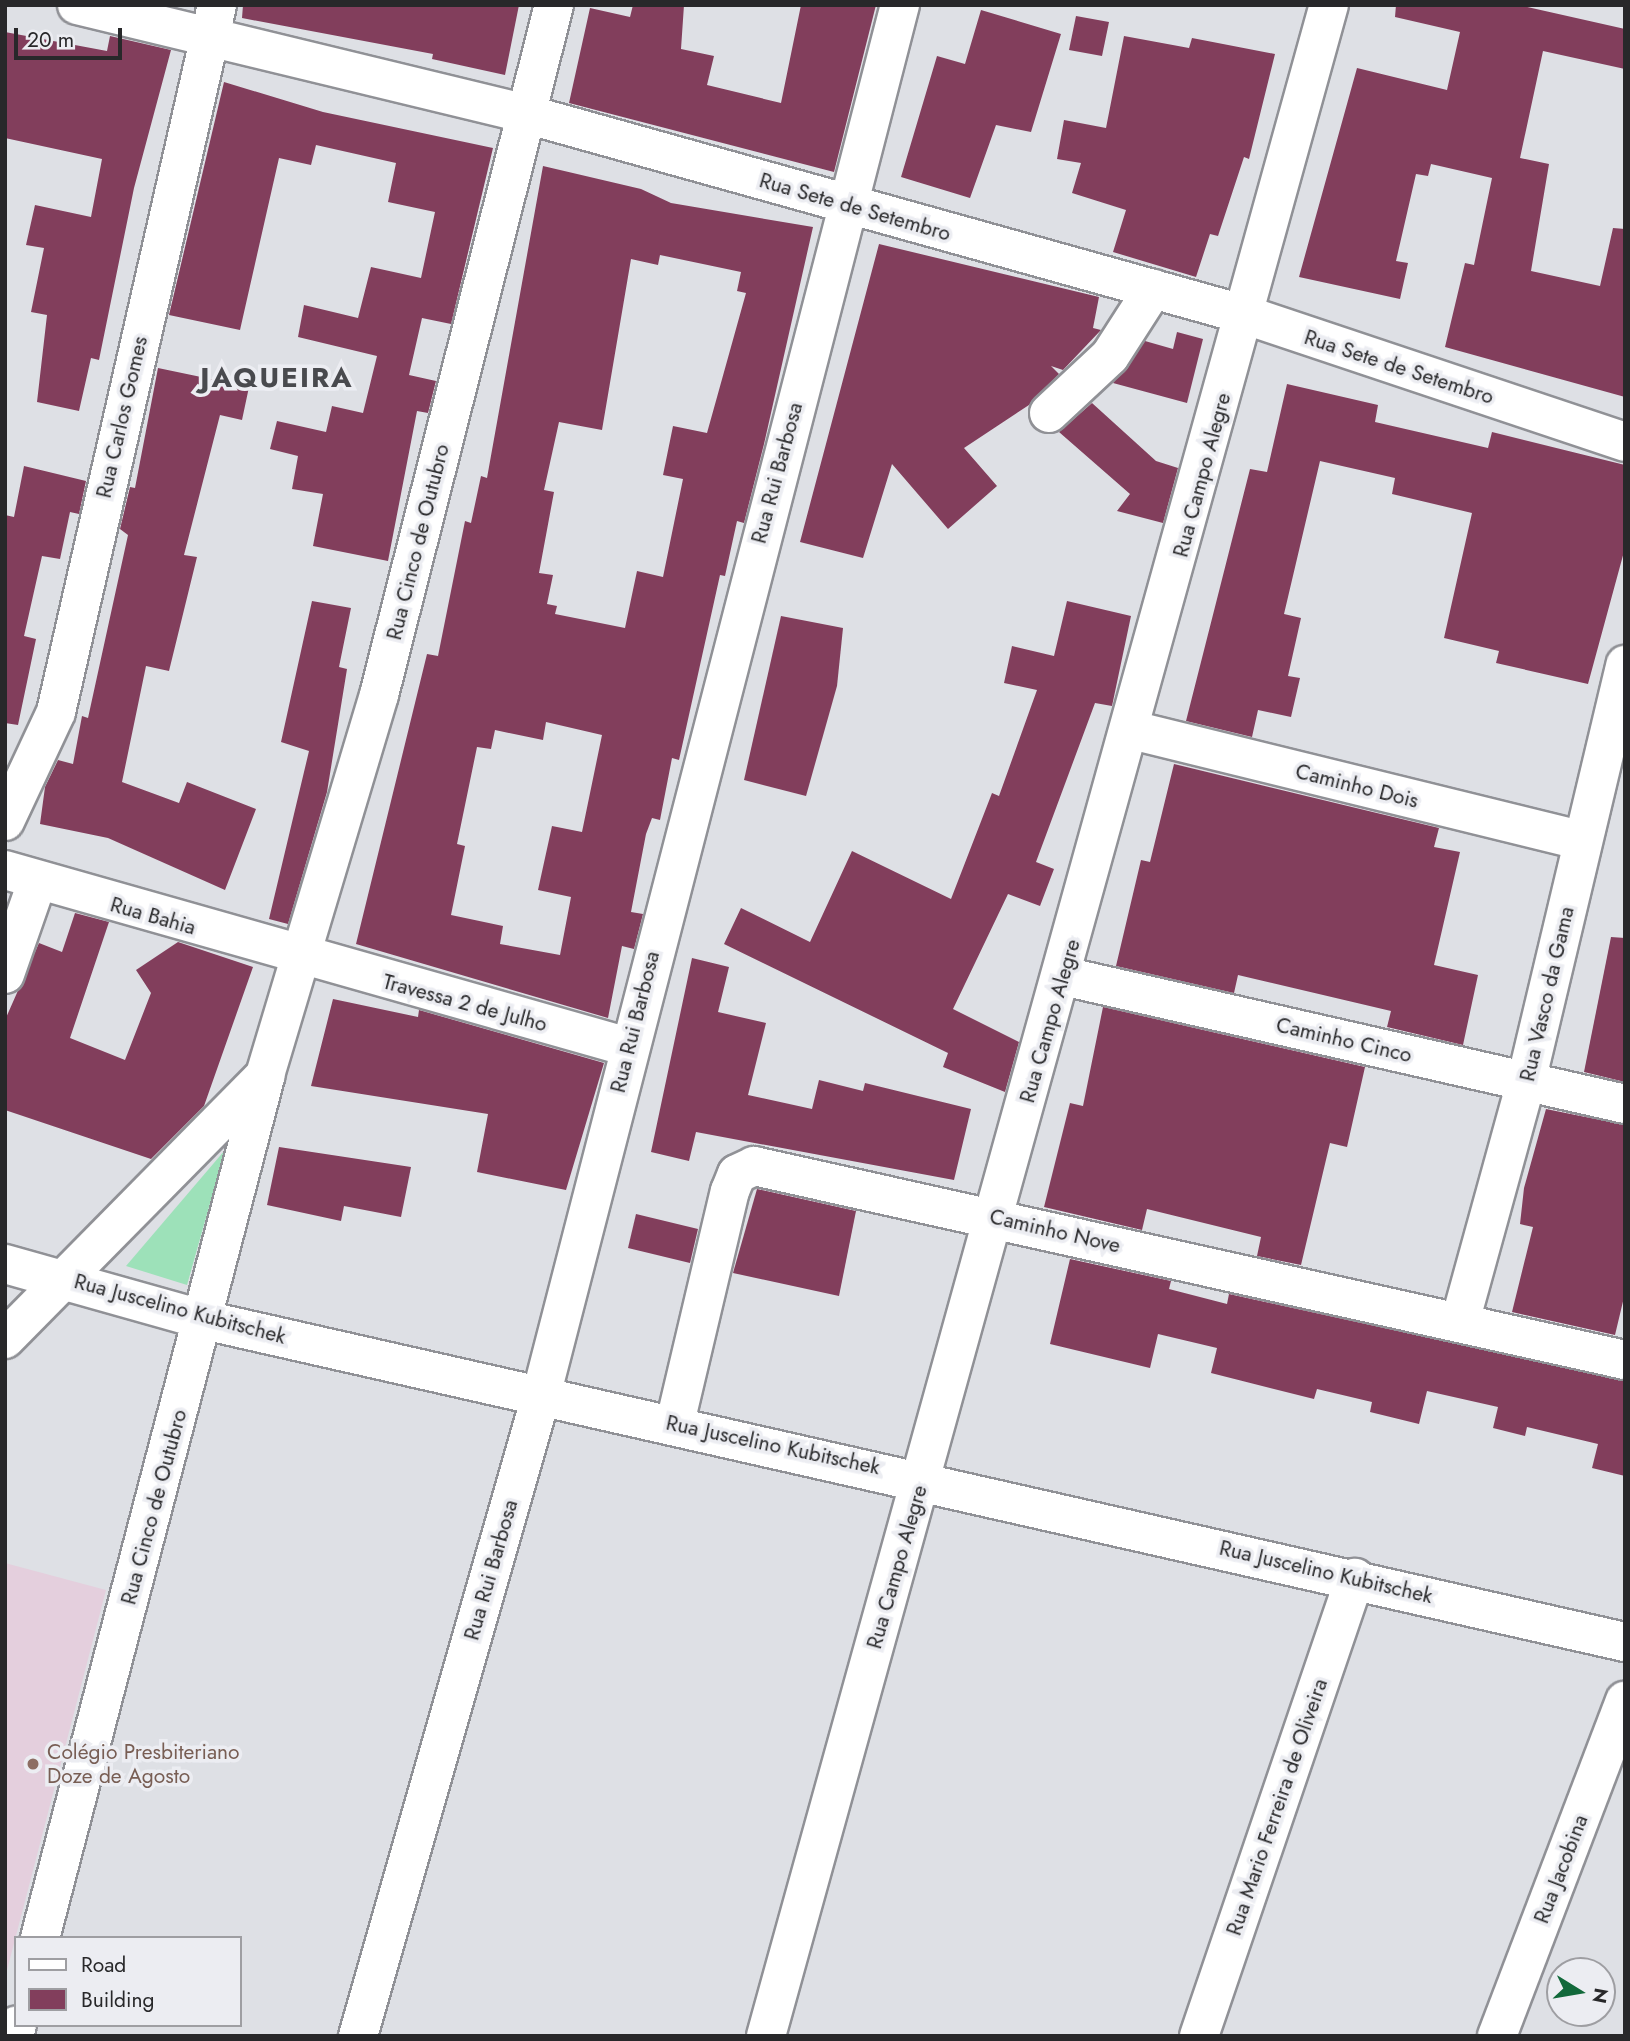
<!DOCTYPE html>
<html>
<head>
<meta charset="utf-8">
<style>
	body { margin:0 }
	#map { position:relative; width:1630px; height:2041px; overflow:hidden; background:#dee0e5; font-family:Jost,sans-serif }
	div>[style] { position:absolute }
	[style*='--x'] { left:calc(var(--x)*1px); top:calc(var(--y)*1px); width:calc(var(--w)*1px); rotate:calc(var(--a)*1deg) }
	.education>* { inset:0; background:#e4cfdd }
	.green>* { inset:0; background:#9de1b9 }
	.building>* { inset:0; background:#823e5c }
	.roads { filter:drop-shadow(2px 0 #909196) drop-shadow(-2px 0 #909196) drop-shadow(0 2px #909196) drop-shadow(0 -2px #909196) }
	.minor>* { height:38px; margin:-19px; padding:0 19px; transform-origin:19px; border-radius:19px; background:#fff }
	.dots>* { width:19px; height:19px; translate:-50% -50%; box-sizing:border-box; border:4px solid #ecedf2; border-radius:50% }
	span { translate:-50% -50%; white-space:nowrap; text-align:center; line-height:1.15; -webkit-text-stroke:7px #ecedf2; paint-order:stroke }
	.street-label { font-size:21px; color:#28282a }
	.education-label { font-size:21px; color:#785e54 }
	.left { translate:0 -50%; text-align:left }
	.district-label { font-size:28px; color:#494a4e; font-weight:700; letter-spacing:2px }
	.frame { position:absolute; inset:0; border:7px solid #28282a; pointer-events:none }
	.legend { position:absolute; left:14px; top:1936px; width:228px; height:91px; box-sizing:border-box; background:#ecedf2; border:2px solid #9e9ea2; margin:0; padding:9px 12px; list-style:none; font-size:21px; color:#28282a }
	.legend li { display:flex; align-items:center; gap:14px; height:35px }
	.legend b { width:35px; border:2px solid #9e9ea2 }
	.north { position:absolute; left:1546px; top:1957px; width:70px; height:70px; box-sizing:border-box; background:#ecedf2; border:2px solid #9e9ea2; border-radius:50%; rotate:101deg; font-size:19px; font-weight:700; line-height:28px; text-align:center; color:#28282a }
	.north::after { content:''; display:block; margin:auto; width:24px; height:32px; background:#12693b; clip-path:polygon(50% 0,100% 100%,50% 72%,0 100%) }
	.scale { position:absolute; left:14px; top:28px; width:108px; height:32px; box-sizing:border-box; border:4px solid #28282a; border-top:0; padding-left:9px; font-size:21px; line-height:24px; white-space:nowrap; color:#28282a; -webkit-text-stroke:5px #ecedf2; paint-order:stroke }
</style>
</head>
<body>
<div id="map">
	<div class="education">
		<i style="clip-path:polygon(5px 1563px,106px 1590px,5px 1978px)"></i>
	</div>
	<div class="green">
		<i style="clip-path:polygon(225px 1150px,187px 1285px,126px 1266px)"></i>
	</div>
	<div class="building">
		<i style="clip-path:polygon(243px 5px,519px 5px,505px 75px,432px 59px,433px 54px,242px 18px)"></i>
		<i style="clip-path:polygon(633px 5px,684px 5px,681px 49px,714px 56px,707px 85px,781px 103px,801px 5px,876px 5px,834px 172px,569px 103px,590px 8px,630px 17px)"></i>
		<i style="clip-path:polygon(1396px 5px,1519px 5px,1625px 29px,1625px 69px,1543px 51px,1520px 158px,1549px 164px,1531px 271px,1600px 286px,1613px 228px,1625px 229px,1625px 397px,1445px 347px,1465px 263px,1474px 265px,1492px 178px,1431px 164px,1428px 176px,1416px 174px,1396px 261px,1408px 263px,1400px 299px,1299px 277px,1357px 68px,1447px 90px,1460px 32px,1395px 17px)"></i>
		<i style="clip-path:polygon(981px 10px,1061px 34px,1031px 132px,996px 125px,970px 198px,901px 177px,937px 56px,965px 64px)"></i>
		<i style="clip-path:polygon(1076px 16px,1109px 22px,1102px 56px,1069px 50px)"></i>
		<i style="clip-path:polygon(5px 32px,107px 51px,110px 36px,171px 50px,134px 188px,99px 360px,91px 358px,79px 411px,37px 402px,47px 315px,31px 312px,44px 248px,26px 245px,35px 205px,91px 217px,102px 159px,5px 138px)"></i>
		<i style="clip-path:polygon(1124px 36px,1189px 48px,1192px 38px,1275px 54px,1249px 159px,1244px 157px,1218px 236px,1210px 234px,1196px 277px,1113px 252px,1126px 210px,1072px 193px,1081px 163px,1057px 159px,1064px 120px,1106px 128px)"></i>
		<i style="clip-path:polygon(224px 82px,323px 112px,493px 148px,451px 324px,422px 318px,409px 375px,436px 381px,428px 413px,417px 411px,388px 561px,313px 546px,323px 494px,292px 489px,298px 456px,270px 449px,277px 421px,326px 432px,332px 406px,363px 413px,377px 356px,298px 337px,304px 305px,358px 318px,371px 267px,421px 278px,435px 212px,388px 202px,396px 163px,316px 145px,311px 165px,279px 158px,240px 330px,169px 315px)"></i>
		<i style="clip-path:polygon(evenodd,543px 166px,641px 189px,671px 203px,813px 227px,764px 444px,744px 523px,737px 521px,725px 576px,720px 575px,679px 760px,672px 758px,660px 820px,652px 818px,646px 834px,631px 912px,643px 914px,634px 949px,622px 946px,608px 1018px,356px 944px,427px 654px,438px 656px,465px 521px,471px 523px,481px 476px,487px 478px,543px 166px,660px 255px,741px 272px,737px 291px,746px 293px,707px 433px,673px 426px,663px 475px,683px 479px,663px 577px,637px 571px,625px 628px,555px 614px,557px 606px,547px 604px,553px 575px,539px 573px,554px 492px,544px 490px,559px 422px,602px 430px,631px 259px,658px 265px,660px 255px,543px 166px,546px 722px,602px 735px,582px 832px,552px 826px,538px 890px,571px 897px,560px 955px,500px 944px,503px 926px,451px 915px,465px 846px,457px 844px,477px 747px,491px 749px,495px 730px,543px 740px,546px 722px)"></i>
		<i style="clip-path:polygon(879px 244px,1099px 297px,1093px 328px,1101px 330px,1063px 370px,1051px 366px,1059px 374px,1029px 405px,964px 448px,997px 486px,948px 529px,892px 464px,863px 558px,800px 542px)"></i>
		<i style="clip-path:polygon(1177px 332px,1203px 339px,1187px 403px,1113px 383px,1145px 341px,1173px 349px)"></i>
		<i style="clip-path:polygon(158px 368px,249px 387px,242px 420px,220px 415px,184px 555px,197px 557px,169px 671px,146px 666px,122px 782px,179px 803px,187px 782px,256px 809px,225px 890px,108px 838px,40px 824px,45px 787px,58px 760px,73px 764px,82px 716px,88px 718px,128px 535px,120px 529px,130px 487px,135px 488px)"></i>
		<i style="clip-path:polygon(1287px 384px,1378px 405px,1375px 422px,1488px 448px,1492px 432px,1625px 465px,1625px 548px,1588px 684px,1496px 663px,1499px 651px,1444px 638px,1472px 513px,1392px 494px,1395px 478px,1320px 461px,1284px 614px,1301px 618px,1288px 676px,1300px 678px,1291px 717px,1258px 710px,1252px 737px,1186px 721px,1250px 469px,1267px 472px)"></i>
		<i style="clip-path:polygon(1092px 403px,1156px 461px,1178px 468px,1163px 523px,1117px 511px,1130px 494px,1059px 432px)"></i>
		<i style="clip-path:polygon(24px 466px,86px 481px,79px 514px,70px 512px,60px 559px,42px 556px,24px 636px,36px 639px,18px 725px,5px 723px,5px 515px,14px 517px)"></i>
		<i style="clip-path:polygon(312px 601px,351px 608px,339px 667px,347px 669px,327px 792px,288px 924px,269px 919px,309px 751px,281px 742px)"></i>
		<i style="clip-path:polygon(1067px 601px,1131px 616px,1112px 706px,1095px 703px,1036px 862px,1054px 869px,1040px 906px,1008px 894px,953px 1009px,1019px 1042px,1005px 1092px,943px 1067px,948px 1053px,724px 944px,741px 908px,810px 942px,852px 851px,951px 899px,992px 793px,999px 796px,1037px 690px,1004px 683px,1012px 646px,1054px 656px)"></i>
		<i style="clip-path:polygon(781px 616px,843px 628px,837px 686px,806px 796px,744px 780px)"></i>
		<i style="clip-path:polygon(1174px 764px,1439px 828px,1434px 847px,1460px 852px,1434px 965px,1478px 975px,1463px 1045px,1387px 1027px,1391px 1011px,1238px 975px,1234px 993px,1116px 966px,1141px 860px,1150px 862px)"></i>
		<i style="clip-path:polygon(75px 913px,109px 922px,70px 1038px,125px 1060px,151px 993px,136px 970px,178px 942px,253px 967px,204px 1106px,151px 1159px,5px 1110px,5px 1020px,39px 943px,62px 952px)"></i>
		<i style="clip-path:polygon(1611px 937px,1625px 938px,1625px 1082px,1584px 1072px)"></i>
		<i style="clip-path:polygon(692px 958px,729px 967px,718px 1012px,766px 1023px,748px 1095px,812px 1109px,819px 1080px,863px 1091px,865px 1083px,971px 1109px,954px 1180px,696px 1132px,689px 1161px,651px 1152px)"></i>
		<i style="clip-path:polygon(333px 999px,418px 1017px,419px 1010px,604px 1063px,566px 1190px,477px 1172px,488px 1114px,311px 1086px)"></i>
		<i style="clip-path:polygon(1103px 1007px,1365px 1067px,1347px 1147px,1330px 1143px,1301px 1265px,1257px 1256px,1261px 1237px,1147px 1209px,1142px 1230px,1044px 1207px,1070px 1103px,1083px 1106px)"></i>
		<i style="clip-path:polygon(1546px 1109px,1625px 1125px,1625px 1293px,1615px 1335px,1512px 1312px,1533px 1227px,1520px 1224px,1524px 1188px)"></i>
		<i style="clip-path:polygon(279px 1147px,411px 1167px,401px 1217px,344px 1206px,341px 1221px,267px 1205px)"></i>
		<i style="clip-path:polygon(757px 1189px,856px 1211px,839px 1296px,733px 1273px)"></i>
		<i style="clip-path:polygon(636px 1214px,698px 1229px,690px 1263px,628px 1248px)"></i>
		<i style="clip-path:polygon(1070px 1259px,1171px 1281px,1169px 1289px,1227px 1304px,1229px 1294px,1625px 1381px,1625px 1476px,1592px 1468px,1598px 1444px,1527px 1427px,1525px 1436px,1493px 1428px,1498px 1407px,1427px 1391px,1419px 1424px,1370px 1412px,1372px 1402px,1317px 1389px,1314px 1399px,1211px 1373px,1217px 1348px,1158px 1334px,1150px 1368px,1050px 1344px)"></i>
	</div>
	<div class="roads">
		<div class="minor">
			<i style="--x:77;--y:5;--w:462;--a:13.6"></i>
			<i style="--x:526;--y:114;--w:748;--a:15.6"></i>
			<i style="--x:1246;--y:315;--w:400;--a:18.5"></i>
			<i style="--x:1049;--y:413;--w:83;--a:-43.1"></i>
			<i style="--x:1110;--y:356;--w:80;--a:-57.3"></i>
			<i style="--x:1132;--y:730;--w:464;--a:13.8"></i>
			<i style="--x:5;--y:821;--w:120;--a:-64.9"></i>
			<i style="--x:56;--y:712;--w:725;--a:-77.17"></i>
			<i style="--x:5;--y:870;--w:648;--a:15.86"></i>
			<i style="--x:5;--y:974;--w:97;--a:-70.8"></i>
			<i style="--x:1063;--y:976;--w:576;--a:12.83"></i>
			<i style="--x:5;--y:1264;--w:207;--a:15.7"></i>
			<i style="--x:204;--y:1320;--w:1457;--a:12.77"></i>
			<i style="--x:1460;--y:1322;--w:249;--a:-74.6"></i>
			<i style="--x:1526;--y:1082;--w:429;--a:-76.6"></i>
			<i style="--x:5;--y:1339;--w:371;--a:-45.4"></i>
			<i style="--x:265;--y:1075;--w:397;--a:-73.3"></i>
			<i style="--x:379;--y:695;--w:712;--a:-75.77"></i>
			<i style="--x:675;--y:1423;--w:238;--a:-76.7"></i>
			<i style="--x:730;--y:1191;--w:18;--a:-68"></i>
			<i style="--x:737;--y:1174;--w:19;--a:-25"></i>
			<i style="--x:754;--y:1166;--w:892;--a:12.56"></i>
			<i style="--x:40;--y:1938;--w:890;--a:-75.35"></i>
			<i style="--x:14;--y:2036;--w:11;--a:-75"></i>
			<i style="--x:358;--y:2036;--w:666;--a:-74.04"></i>
			<i style="--x:541;--y:1396;--w:1437;--a:-75.53"></i>
			<i style="--x:766;--y:2036;--w:2108;--a:-74.51"></i>
			<i style="--x:1199;--y:2036;--w:484;--a:-71.2"></i>
			<i style="--x:1497;--y:2036;--w:359;--a:-69.1"></i>
		</div>
	</div>
	<div class="dots">
		<i style="left:33px;top:1764px;background:#8d6e63"></i>
	</div>
	<div class="street-label">
		<span style="left:855px;top:207px;rotate:16deg">Rua Sete de Setembro</span>
		<span style="left:1399px;top:367px;rotate:18deg">Rua Sete de Setembro</span>
		<span style="left:122px;top:417px;rotate:-77deg">Rua Carlos Gomes</span>
		<span style="left:777px;top:473px;rotate:-75deg">Rua Rui Barbosa</span>
		<span style="left:1202px;top:475px;rotate:-75deg">Rua Campo Alegre</span>
		<span style="left:418px;top:542px;rotate:-76deg">Rua Cinco de Outubro</span>
		<span style="left:1357px;top:786px;rotate:14deg">Caminho Dois</span>
		<span style="left:153px;top:916px;rotate:16deg">Rua Bahia</span>
		<span style="left:1547px;top:994px;rotate:-77deg">Rua Vasco da Gama</span>
		<span style="left:465px;top:1003px;rotate:15deg">Travessa 2 de Julho</span>
		<span style="left:1050px;top:1021px;rotate:-74deg">Rua Campo Alegre</span>
		<span style="left:635px;top:1022px;rotate:-76deg">Rua Rui Barbosa</span>
		<span style="left:1344px;top:1040px;rotate:13deg">Caminho Cinco</span>
		<span style="left:1055px;top:1231px;rotate:13deg">Caminho Nove</span>
		<span style="left:180px;top:1309px;rotate:15deg">Rua Juscelino Kubitschek</span>
		<span style="left:773px;top:1445px;rotate:12deg">Rua Juscelino Kubitschek</span>
		<span style="left:154px;top:1507px;rotate:-75deg">Rua Cinco de Outubro</span>
		<span style="left:897px;top:1567px;rotate:-74deg">Rua Campo Alegre</span>
		<span style="left:491px;top:1570px;rotate:-74deg">Rua Rui Barbosa</span>
		<span style="left:1326px;top:1572px;rotate:13deg">Rua Juscelino Kubitschek</span>
		<span style="left:1277px;top:1807px;rotate:-71deg">Rua Mario Ferreira de Oliveira</span>
		<span style="left:1561px;top:1869px;rotate:-69deg">Rua Jacobina</span>
	</div>
	<div class="education-label">
		<span class="left" style="left:47px;top:1764px">Colégio Presbiteriano<br>Doze de Agosto</span>
	</div>
	<div class="district-label">
		<span style="left:277px;top:378px">JAQUEIRA</span>
	</div>
	<div class="frame"></div>
	<ul class="legend">
	<li><b style="height:9px;background:#fff"></b>Road</li>
	<li><b style="height:19px;background:#823e5c"></b>Building</li>
	</ul>
	<div class="north">N</div>
	<div class="scale">20 m</div>
</div>
</body>
</html>
